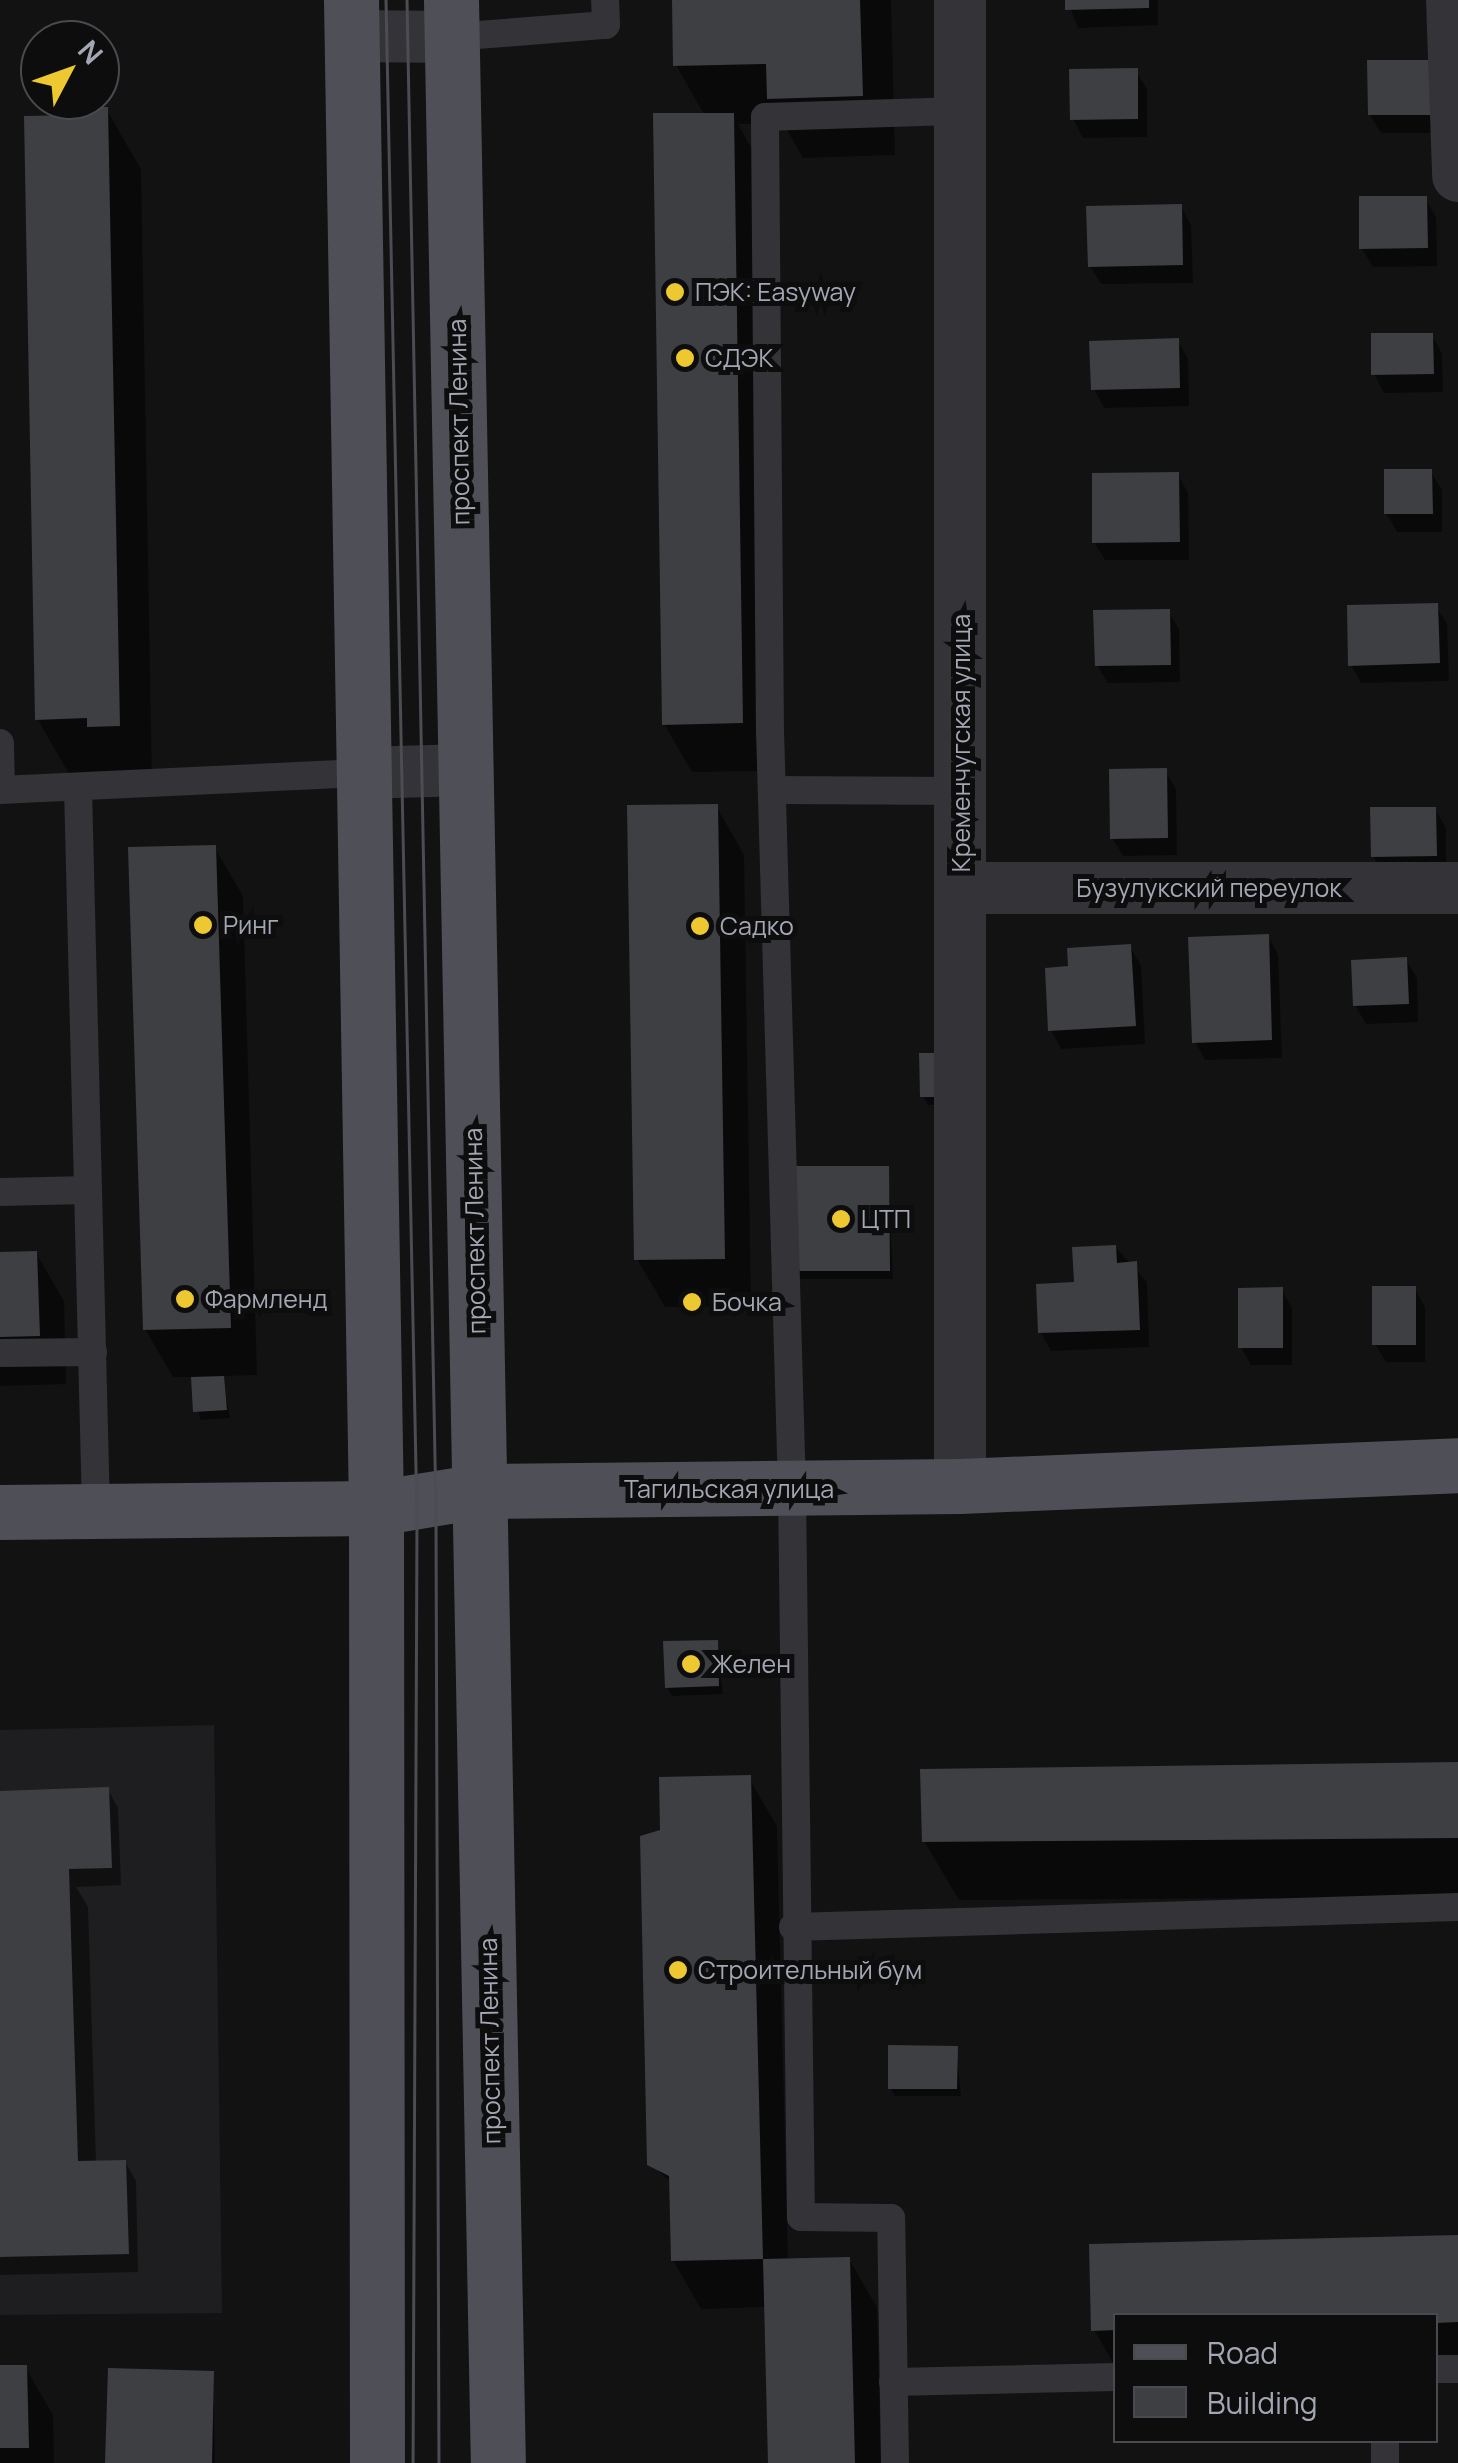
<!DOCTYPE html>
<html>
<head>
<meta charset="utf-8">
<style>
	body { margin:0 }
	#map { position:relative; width:1458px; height:2463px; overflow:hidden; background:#121213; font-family:Manrope,sans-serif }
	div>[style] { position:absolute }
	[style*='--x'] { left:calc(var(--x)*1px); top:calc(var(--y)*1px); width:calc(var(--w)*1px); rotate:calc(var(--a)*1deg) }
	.built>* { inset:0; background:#1e1e20 }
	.shadow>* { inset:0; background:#0007 }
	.building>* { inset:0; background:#3e3f43 }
	.service>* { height:28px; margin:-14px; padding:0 14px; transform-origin:14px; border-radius:14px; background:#333338 }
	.minor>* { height:52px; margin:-26px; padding:0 26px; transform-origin:26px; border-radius:26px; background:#333338 }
	.primary>* { height:55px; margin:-27.5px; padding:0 27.5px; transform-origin:27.5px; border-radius:27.5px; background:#4f4f57 }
	.tram>* { height:2.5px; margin:-1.25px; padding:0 1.25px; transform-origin:1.25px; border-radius:1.25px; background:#4c4d53 }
	.dots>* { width:28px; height:28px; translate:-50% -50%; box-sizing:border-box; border:5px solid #0d0d0e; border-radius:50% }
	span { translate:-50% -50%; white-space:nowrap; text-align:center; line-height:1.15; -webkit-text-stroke:10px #0d0d0e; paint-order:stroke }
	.poi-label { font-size:25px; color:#a3a6b3 }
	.left { translate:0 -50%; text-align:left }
	.street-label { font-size:25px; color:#a3a6b3 }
	.legend { position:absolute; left:1113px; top:2313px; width:325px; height:130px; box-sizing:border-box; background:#0d0d0e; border:2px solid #494a50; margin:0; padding:12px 18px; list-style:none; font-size:30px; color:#a3a6b3 }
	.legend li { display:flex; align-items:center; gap:20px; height:50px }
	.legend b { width:50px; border:2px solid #494a50 }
	.north { position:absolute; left:20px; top:20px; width:100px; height:100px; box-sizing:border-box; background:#0d0d0e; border:2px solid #494a50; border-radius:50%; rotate:49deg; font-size:28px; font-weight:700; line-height:40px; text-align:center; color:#a3a6b3 }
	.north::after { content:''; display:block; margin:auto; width:35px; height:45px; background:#edc830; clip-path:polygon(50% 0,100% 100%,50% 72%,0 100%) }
</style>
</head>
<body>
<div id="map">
	<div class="built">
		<i style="clip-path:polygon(214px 1725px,222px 2313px,0 2315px,0 1730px)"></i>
	</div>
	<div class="shadow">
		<i style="clip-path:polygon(674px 0,891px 0,895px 155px,803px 158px,783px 123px,738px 124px,760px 164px,769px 771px,692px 772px,664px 724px,705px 116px,676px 65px)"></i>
		<i style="clip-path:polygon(1067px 0,1158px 0,1158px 25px,1078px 28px)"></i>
		<i style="clip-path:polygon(1428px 62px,1439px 133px,1381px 133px,1370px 115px)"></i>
		<i style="clip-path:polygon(1136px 71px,1147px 89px,1147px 137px,1083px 138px,1073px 119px)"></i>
		<i style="clip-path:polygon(107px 110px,141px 169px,152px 785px,72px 779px,38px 720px,27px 119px)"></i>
		<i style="clip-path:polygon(1425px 198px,1436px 217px,1437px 266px,1373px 267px,1362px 249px)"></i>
		<i style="clip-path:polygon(1181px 206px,1191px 225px,1193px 283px,1101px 284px,1090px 266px)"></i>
		<i style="clip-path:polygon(1432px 335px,1442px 354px,1443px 392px,1384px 393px,1374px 374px)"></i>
		<i style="clip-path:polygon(1178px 341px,1188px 359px,1189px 406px,1104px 408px,1094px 389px)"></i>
		<i style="clip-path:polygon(1431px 472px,1442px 490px,1442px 532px,1397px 532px,1386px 513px)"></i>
		<i style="clip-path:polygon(1178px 475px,1188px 493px,1189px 560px,1105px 560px,1094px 542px)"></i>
		<i style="clip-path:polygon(1436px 606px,1447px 624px,1449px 681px,1361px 683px,1351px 665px)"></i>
		<i style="clip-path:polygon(1168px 611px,1179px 629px,1180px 682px,1108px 683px,1097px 665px)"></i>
		<i style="clip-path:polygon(1165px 771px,1176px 789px,1177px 855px,1123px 856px,1112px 838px)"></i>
		<i style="clip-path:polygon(717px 807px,744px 855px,751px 1306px,665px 1307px,637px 1259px)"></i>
		<i style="clip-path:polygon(1435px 809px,1446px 828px,1446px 874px,1384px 875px,1373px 856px)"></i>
		<i style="clip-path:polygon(215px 848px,243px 896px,257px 1375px,222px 1376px,230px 1418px,200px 1420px,193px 1377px,173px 1377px,145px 1329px)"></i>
		<i style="clip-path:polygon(1268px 936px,1278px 955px,1282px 1058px,1205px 1060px,1195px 1042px)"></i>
		<i style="clip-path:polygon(1130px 947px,1141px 965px,1145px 1044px,1061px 1049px,1051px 1030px,1071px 969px)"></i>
		<i style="clip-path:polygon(1406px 960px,1417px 978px,1418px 1022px,1366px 1024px,1355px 1005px)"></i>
		<i style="clip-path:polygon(921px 1056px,946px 1105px,928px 1105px,923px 1097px)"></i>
		<i style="clip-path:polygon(888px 1169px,893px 1279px,800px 1279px,795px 1270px)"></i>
		<i style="clip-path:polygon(1115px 1247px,1147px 1282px,1149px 1347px,1051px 1351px,1041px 1333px)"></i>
		<i style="clip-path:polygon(36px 1253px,64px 1301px,66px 1384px,0 1386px,0 1254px)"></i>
		<i style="clip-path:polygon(1415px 1289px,1425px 1307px,1425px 1362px,1386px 1362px,1375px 1344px)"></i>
		<i style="clip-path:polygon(1282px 1290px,1292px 1308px,1292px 1365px,1251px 1365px,1241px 1347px)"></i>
		<i style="clip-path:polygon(716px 1642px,723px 1694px,672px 1696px,667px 1687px)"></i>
		<i style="clip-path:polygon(1458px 1765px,1458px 1897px,959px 1900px,924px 1841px)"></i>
		<i style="clip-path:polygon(749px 1778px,777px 1826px,788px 2261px,849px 2259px,877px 2307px,881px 2463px,770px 2463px,766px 2307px,701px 2309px,673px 2260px,671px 2182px,650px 2164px,659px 1833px)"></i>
		<i style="clip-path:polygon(108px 1790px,118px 1808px,121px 1885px,76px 1887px,88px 1907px,96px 2163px,125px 2162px,136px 2181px,138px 2272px,0 2275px,0 1793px)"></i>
		<i style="clip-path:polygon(956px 2048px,961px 2096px,895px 2096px,890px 2088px)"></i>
		<i style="clip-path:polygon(1458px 2237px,1458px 2370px,1436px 2371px,1436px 2316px,1116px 2316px,1116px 2368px,1094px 2330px,1091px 2246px)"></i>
		<i style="clip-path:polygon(25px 2367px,53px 2415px,54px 2463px,0 2463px,0 2368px)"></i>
		<i style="clip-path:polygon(213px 2374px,215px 2463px,107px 2463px)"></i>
	</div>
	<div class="building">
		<i style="clip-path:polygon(672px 0,860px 0,863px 96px,767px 99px,766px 64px,673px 66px)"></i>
		<i style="clip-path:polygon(1065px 0,1149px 0,1149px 8px,1065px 10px)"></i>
		<i style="clip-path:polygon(1367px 60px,1430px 60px,1430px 115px,1368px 115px)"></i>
		<i style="clip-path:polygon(1138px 68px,1138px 119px,1070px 120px,1069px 69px)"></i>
		<i style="clip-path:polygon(77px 107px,108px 107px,120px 726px,87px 727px,87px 718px,35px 720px,24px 116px,76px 115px)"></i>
		<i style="clip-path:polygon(653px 113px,734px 113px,743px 723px,662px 725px)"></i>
		<i style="clip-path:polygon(1359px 196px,1427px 196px,1428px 248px,1359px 249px)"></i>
		<i style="clip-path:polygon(1182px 204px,1183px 265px,1088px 267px,1086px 206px)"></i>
		<i style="clip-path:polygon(1371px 333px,1433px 333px,1434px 374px,1371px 375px)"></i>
		<i style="clip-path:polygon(1179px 338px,1180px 388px,1091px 390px,1089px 341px)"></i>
		<i style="clip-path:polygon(1384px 469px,1432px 469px,1433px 514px,1384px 514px)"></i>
		<i style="clip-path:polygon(1179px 472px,1180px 542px,1092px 543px,1092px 473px)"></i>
		<i style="clip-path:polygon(1438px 603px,1440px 663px,1348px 666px,1347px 605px)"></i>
		<i style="clip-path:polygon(1170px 609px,1171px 665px,1095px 666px,1093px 610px)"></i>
		<i style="clip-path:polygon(1167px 768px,1168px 838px,1110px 839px,1109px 769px)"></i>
		<i style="clip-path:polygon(718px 804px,725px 1259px,634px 1260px,627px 805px)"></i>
		<i style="clip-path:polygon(1370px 807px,1436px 807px,1437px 856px,1371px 857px)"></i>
		<i style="clip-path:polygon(216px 845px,231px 1328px,143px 1330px,128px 847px)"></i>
		<i style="clip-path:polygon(1269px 934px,1272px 1040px,1192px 1043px,1188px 937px)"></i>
		<i style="clip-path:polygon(1131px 944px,1136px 1026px,1048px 1031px,1045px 968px,1068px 966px,1067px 948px)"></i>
		<i style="clip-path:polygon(1407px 957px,1409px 1004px,1353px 1006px,1351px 960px)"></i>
		<i style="clip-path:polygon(919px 1053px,941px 1053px,943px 1097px,920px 1097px)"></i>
		<i style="clip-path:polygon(792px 1166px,889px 1166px,890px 1271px,793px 1271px)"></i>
		<i style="clip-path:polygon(1116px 1245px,1117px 1263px,1137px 1261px,1140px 1330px,1038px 1333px,1036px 1284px,1074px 1282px,1072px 1247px)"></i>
		<i style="clip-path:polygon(37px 1251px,40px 1336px,0 1337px,0 1252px)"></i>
		<i style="clip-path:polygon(1372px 1286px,1416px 1286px,1416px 1345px,1372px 1345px)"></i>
		<i style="clip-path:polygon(1283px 1287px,1283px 1348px,1238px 1348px,1238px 1288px)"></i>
		<i style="clip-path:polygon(224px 1376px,227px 1410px,193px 1412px,191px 1377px)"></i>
		<i style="clip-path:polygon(718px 1640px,719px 1686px,665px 1688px,663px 1641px)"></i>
		<i style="clip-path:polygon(1458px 1762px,1458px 1838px,922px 1842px,920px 1769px)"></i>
		<i style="clip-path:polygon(751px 1775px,763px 2259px,671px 2261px,669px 2176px,647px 2165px,640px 1836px,660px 1830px,659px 1777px)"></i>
		<i style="clip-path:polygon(109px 1787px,112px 1868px,69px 1869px,78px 2161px,126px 2160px,129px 2254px,0 2257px,0 1791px)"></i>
		<i style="clip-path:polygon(888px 2045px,958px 2046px,957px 2089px,888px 2089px)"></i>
		<i style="clip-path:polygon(1458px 2235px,1458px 2322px,1436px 2323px,1436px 2316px,1116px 2316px,1116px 2330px,1091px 2331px,1089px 2244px)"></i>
		<i style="clip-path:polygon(850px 2257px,855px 2463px,768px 2463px,763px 2259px)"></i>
		<i style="clip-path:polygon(0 2365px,27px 2365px,29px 2448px,0 2448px)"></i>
		<i style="clip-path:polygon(108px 2368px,214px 2371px,212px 2463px,105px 2463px)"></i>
	</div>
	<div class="service">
		<i style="--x:452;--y:37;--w:154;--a:-4.5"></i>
		<i style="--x:606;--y:25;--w:25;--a:-92"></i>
		<i style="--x:0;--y:743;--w:47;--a:88.8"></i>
		<i style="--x:78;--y:789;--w:722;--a:88.57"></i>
		<i style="--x:0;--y:790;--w:361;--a:-2.7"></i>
		<i style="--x:772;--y:790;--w:189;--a:0.3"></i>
		<i style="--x:0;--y:1192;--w:88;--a:-1.3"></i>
		<i style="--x:0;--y:1353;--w:93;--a:-0.6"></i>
		<i style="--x:793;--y:1927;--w:665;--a:-1.72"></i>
		<i style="--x:1436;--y:2369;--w:22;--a:0"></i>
		<i style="--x:893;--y:2382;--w:223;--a:-1.3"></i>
		<i style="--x:895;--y:2463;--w:245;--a:-90.9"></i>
		<i style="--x:891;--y:2218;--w:90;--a:-179.4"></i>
		<i style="--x:801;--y:2217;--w:728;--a:-90.71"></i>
		<i style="--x:792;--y:1489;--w:757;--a:-91.66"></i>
		<i style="--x:770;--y:732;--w:615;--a:-90.47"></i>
		<i style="--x:765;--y:117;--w:195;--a:-1.8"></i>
		<i style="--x:1385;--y:2463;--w:23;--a:-90"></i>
	</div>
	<div class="minor">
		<i style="--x:960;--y:0;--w:1486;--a:90"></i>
		<i style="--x:1452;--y:0;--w:176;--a:88"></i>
		<i style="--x:352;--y:36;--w:100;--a:0.6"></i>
		<i style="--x:361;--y:773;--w:105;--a:-1.6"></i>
		<i style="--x:961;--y:888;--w:497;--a:0"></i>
	</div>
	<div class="primary">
		<i style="--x:351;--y:0;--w:1508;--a:89.05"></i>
		<i style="--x:376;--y:1508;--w:955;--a:89.94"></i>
		<i style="--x:451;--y:0;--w:2463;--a:88.91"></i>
		<i style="--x:0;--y:1512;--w:376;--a:-0.6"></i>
		<i style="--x:376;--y:1508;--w:104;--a:-9.4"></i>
		<i style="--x:479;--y:1491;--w:481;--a:-0.6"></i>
		<i style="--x:960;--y:1486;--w:498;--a:-2.4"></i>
	</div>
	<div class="tram">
		<i style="--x:386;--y:0;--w:1524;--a:88.83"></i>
		<i style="--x:417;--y:1524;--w:939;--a:90.24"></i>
		<i style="--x:407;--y:0;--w:1517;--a:88.9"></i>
		<i style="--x:436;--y:1517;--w:946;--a:89.82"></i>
	</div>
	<div class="dots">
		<i style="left:675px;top:292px;background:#edc830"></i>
		<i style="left:685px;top:358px;background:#edc830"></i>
		<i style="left:203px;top:925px;background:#edc830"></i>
		<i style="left:700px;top:926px;background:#edc830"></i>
		<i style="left:841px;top:1219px;background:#edc830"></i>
		<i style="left:185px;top:1299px;background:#edc830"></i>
		<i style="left:692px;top:1302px;background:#edc830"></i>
		<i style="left:691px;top:1664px;background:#edc830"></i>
		<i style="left:678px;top:1970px;background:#edc830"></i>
	</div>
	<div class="poi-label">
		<span class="left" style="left:695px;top:292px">ПЭК: Easyway</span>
		<span class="left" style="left:705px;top:358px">СДЭК</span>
		<span class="left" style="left:223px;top:925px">Ринг</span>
		<span class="left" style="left:720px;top:926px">Садко</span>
		<span class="left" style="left:861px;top:1219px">ЦТП</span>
		<span class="left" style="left:205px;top:1299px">Фармленд</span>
		<span class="left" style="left:712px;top:1302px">Бочка</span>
		<span class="left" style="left:711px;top:1664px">Желен</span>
		<span class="left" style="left:698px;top:1970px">Строительный бум</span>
	</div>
	<div class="street-label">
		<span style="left:459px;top:422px;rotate:-91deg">проспект Ленина</span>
		<span style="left:961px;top:743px;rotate:-90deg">Кременчугская улица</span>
		<span style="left:1209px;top:888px">Бузулукский переулок</span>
		<span style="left:475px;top:1231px;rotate:-91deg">проспект Ленина</span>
		<span style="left:729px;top:1489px">Тагильская улица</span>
		<span style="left:490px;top:2041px;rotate:-91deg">проспект Ленина</span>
	</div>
	<ul class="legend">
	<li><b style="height:12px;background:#4f4f57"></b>Road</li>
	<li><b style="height:28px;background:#3e3f43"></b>Building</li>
	</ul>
	<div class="north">N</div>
</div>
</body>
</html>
